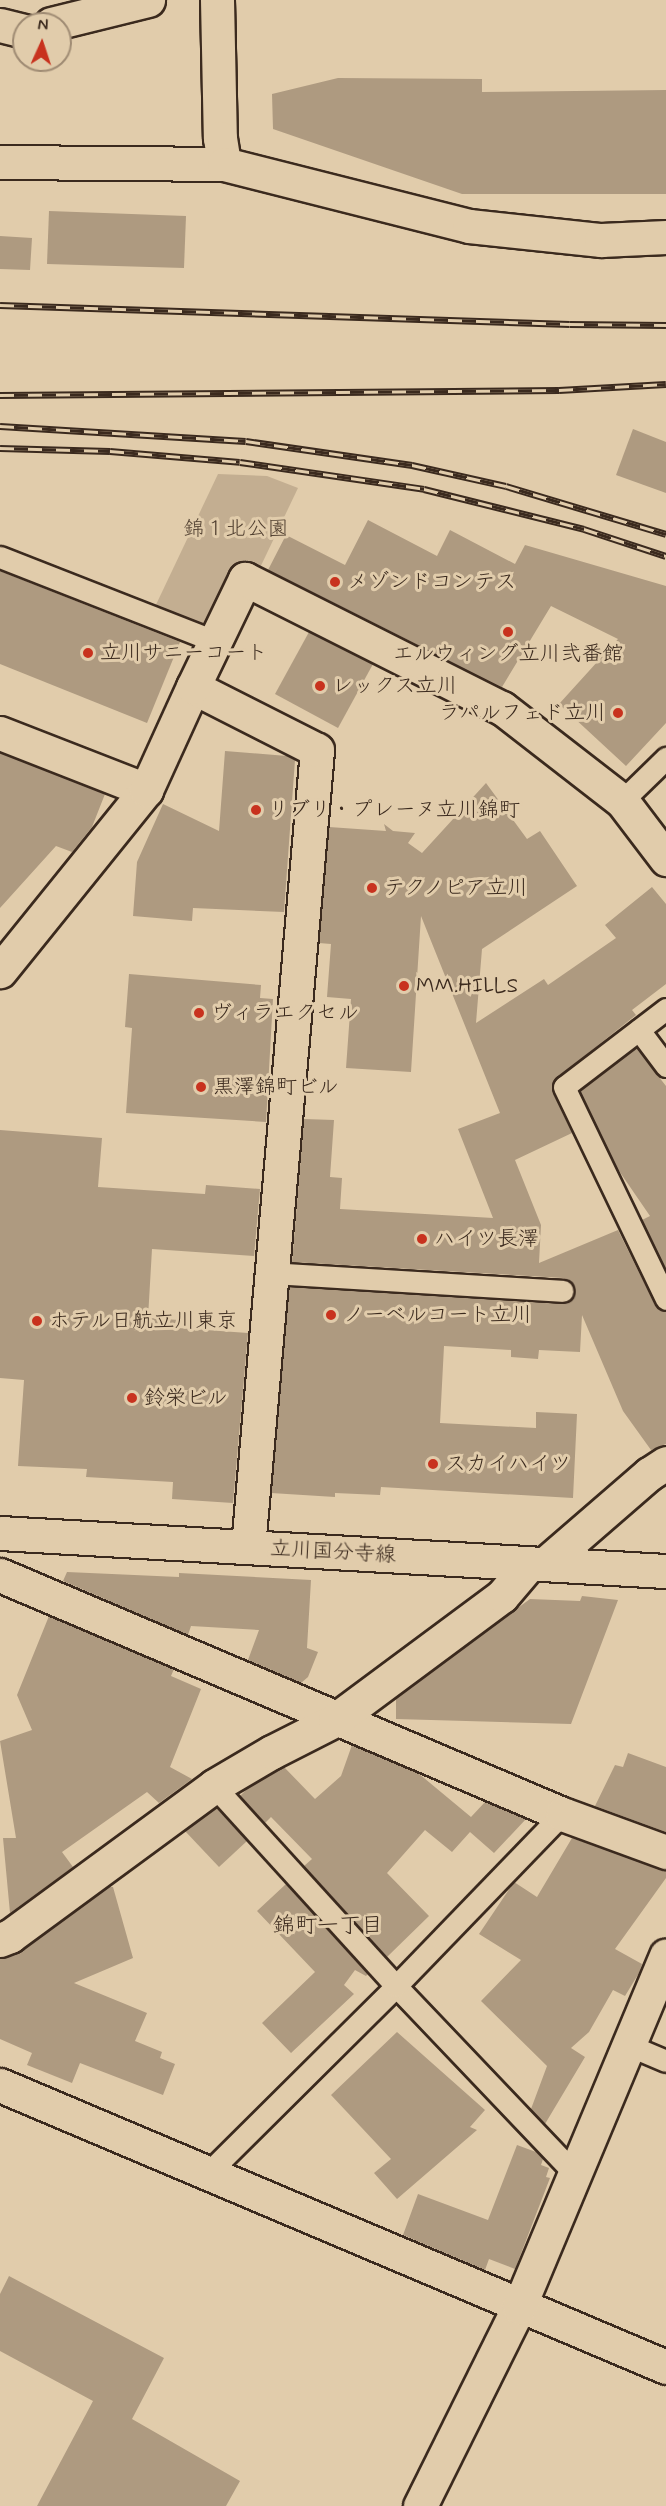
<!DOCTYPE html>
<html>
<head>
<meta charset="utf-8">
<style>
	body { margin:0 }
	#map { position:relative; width:666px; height:2506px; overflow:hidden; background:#e1ccab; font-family:Mynerve,"Klee One",sans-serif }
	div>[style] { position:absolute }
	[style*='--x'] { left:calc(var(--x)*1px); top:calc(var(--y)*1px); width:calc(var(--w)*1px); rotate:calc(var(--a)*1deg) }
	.green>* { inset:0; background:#c3ae91 }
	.building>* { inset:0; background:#ae9a80 }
	.roads { filter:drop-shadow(2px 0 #3b2a1e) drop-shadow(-2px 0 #3b2a1e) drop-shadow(0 2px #3b2a1e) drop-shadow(0 -2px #3b2a1e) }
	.lane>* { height:21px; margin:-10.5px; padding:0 10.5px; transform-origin:10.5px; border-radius:10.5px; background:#e1ccab }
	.street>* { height:33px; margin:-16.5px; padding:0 16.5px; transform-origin:16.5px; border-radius:16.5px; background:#e1ccab }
	.secondary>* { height:33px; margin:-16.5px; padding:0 16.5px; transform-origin:16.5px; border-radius:16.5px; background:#e1ccab }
	.rail>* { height:7px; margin-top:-3.5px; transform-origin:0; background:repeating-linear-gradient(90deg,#e1ccab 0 14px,#3b2a1e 0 28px); box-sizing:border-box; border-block:2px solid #3b2a1e }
	.dots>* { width:16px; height:16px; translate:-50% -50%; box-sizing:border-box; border:3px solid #e1ccab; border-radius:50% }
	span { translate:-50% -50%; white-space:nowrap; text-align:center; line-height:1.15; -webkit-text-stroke:6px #e1ccab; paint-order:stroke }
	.park-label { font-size:21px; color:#4f3e2f }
	.poi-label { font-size:21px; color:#3b2a1e }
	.left { translate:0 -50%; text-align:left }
	.right { translate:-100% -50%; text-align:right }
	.street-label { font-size:21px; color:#3b2a1e }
	.neighbourhood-label { font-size:22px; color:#3b2a1e }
	.north { position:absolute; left:12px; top:12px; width:60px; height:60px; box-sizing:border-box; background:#e1ccab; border:2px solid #9f8b73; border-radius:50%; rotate:3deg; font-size:16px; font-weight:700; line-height:24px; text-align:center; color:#3b2a1e }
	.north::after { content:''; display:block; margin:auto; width:21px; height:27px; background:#c8321e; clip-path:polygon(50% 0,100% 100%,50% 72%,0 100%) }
</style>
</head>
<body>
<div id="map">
	<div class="green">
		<i style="clip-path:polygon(218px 474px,267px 476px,298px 488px,257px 574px,210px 636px,153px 611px)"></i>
	</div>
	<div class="building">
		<i style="clip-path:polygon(338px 78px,482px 79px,482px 92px,666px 90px,666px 194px,462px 194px,273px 129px,272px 94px)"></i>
		<i style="clip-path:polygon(49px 211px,186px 216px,184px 268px,47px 264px)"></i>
		<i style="clip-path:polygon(0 236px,32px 238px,30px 270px,0 269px)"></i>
		<i style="clip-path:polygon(633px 429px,666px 442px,666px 493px,616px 475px)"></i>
		<i style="clip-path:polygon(368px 520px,437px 556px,450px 530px,515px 564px,525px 545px,666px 586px,666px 723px,626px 766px,559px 704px,618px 639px,551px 606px,502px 687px,268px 570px,286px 535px,345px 565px)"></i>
		<i style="clip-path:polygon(0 571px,180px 642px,147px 723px,0 664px)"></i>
		<i style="clip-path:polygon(309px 632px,373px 664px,338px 728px,275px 694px)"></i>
		<i style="clip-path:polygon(225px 751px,287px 756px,295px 760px,284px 912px,193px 908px,192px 921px,133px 916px,137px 862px,163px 804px,219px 831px)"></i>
		<i style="clip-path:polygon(0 753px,105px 794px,92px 827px,72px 852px,56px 846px,0 908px)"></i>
		<i style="clip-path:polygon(486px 783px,527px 839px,540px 831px,577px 886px,482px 949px,476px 1023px,544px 979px,548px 985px,616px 938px,605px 925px,652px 887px,666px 904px,666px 984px,632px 1010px,636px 1015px,553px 1081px,553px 1093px,572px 1133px,515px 1160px,541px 1225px,539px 1263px,618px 1230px,655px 1305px,666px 1312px,666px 1444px,651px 1450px,623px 1411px,582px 1315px,580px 1352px,539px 1350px,538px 1359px,511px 1357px,511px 1350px,444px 1346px,440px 1423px,536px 1428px,536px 1412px,577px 1414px,573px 1498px,381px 1487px,380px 1495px,335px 1493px,335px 1497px,271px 1493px,289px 1287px,561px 1304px,568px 1302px,575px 1292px,573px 1285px,563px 1278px,292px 1262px,304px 1119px,334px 1120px,330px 1177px,342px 1178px,340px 1209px,493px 1218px,458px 1129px,500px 1113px,421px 916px,411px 1072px,346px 1068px,351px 999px,327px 997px,331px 944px,319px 943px,329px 827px,386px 831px,384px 824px,393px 831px,415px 833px,408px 843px,422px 853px)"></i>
		<i style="clip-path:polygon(129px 974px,261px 985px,260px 998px,273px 999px,266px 1122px,126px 1113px,132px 1028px,125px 1027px)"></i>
		<i style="clip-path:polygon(636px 1048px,666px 1086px,666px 1270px,642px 1220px,650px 1216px,615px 1165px,580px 1091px)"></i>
		<i style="clip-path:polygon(0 1130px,102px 1138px,98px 1187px,205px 1194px,206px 1185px,260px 1189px,254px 1256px,152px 1249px,148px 1318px,179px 1320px,178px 1328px,248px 1333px,233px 1503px,172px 1499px,173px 1482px,86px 1477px,87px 1469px,18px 1466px,24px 1380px,0 1378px)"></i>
		<i style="clip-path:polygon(67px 1572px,179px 1577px,179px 1573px,311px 1580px,307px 1648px,318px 1652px,308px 1677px,301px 1683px,248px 1660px,259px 1630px,191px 1626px,188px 1635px,63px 1581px)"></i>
		<i style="clip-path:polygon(582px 1596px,618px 1600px,571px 1724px,396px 1719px,396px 1698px,530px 1599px,580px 1601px)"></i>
		<i style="clip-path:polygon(49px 1616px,174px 1669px,171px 1676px,201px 1689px,170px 1767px,192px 1779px,159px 1803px,147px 1792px,62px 1852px,73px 1867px,10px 1913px,3px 1838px,16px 1838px,0 1741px,32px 1730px,17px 1695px)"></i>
		<i style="clip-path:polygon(352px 1745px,418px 1773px,471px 1817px,485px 1802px,526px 1819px,494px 1853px,470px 1832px,452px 1852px,425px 1830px,387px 1873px,429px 1916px,387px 1957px,304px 1866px,312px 1859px,271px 1817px,265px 1823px,240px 1796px,248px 1788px,284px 1767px,315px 1799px,341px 1776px)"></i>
		<i style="clip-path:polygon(628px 1753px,666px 1767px,666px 1832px,595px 1806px,615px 1765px,623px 1767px)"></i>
		<i style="clip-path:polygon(216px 1808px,247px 1841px,219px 1867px,185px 1831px)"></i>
		<i style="clip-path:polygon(572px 1838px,666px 1870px,666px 1878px,615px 1949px,642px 1964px,639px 1973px,625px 1996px,613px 1990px,589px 2032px,571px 2048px,585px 2057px,545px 2124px,531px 2109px,547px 2066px,481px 2001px,521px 1960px,479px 1934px,514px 1882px,537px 1897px)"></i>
		<i style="clip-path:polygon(286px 1884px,368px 1974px,366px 1976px,355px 1970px,344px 1985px,354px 1994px,291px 2053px,262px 2023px,315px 1972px,257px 1911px)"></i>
		<i style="clip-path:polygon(108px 1887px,113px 1887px,133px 1958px,74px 1983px,147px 2013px,135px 2041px,162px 2052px,160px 2058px,175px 2064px,163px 2095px,80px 2063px,72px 2083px,27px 2065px,32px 2053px,0 2039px,0 1958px,21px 1951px)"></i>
		<i style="clip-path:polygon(397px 2032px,485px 2110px,470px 2127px,477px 2130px,397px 2199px,374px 2173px,391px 2159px,331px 2095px)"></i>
		<i style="clip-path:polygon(517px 2145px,536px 2152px,543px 2159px,541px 2165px,549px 2168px,546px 2177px,550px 2178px,515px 2269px,489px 2259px,485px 2270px,403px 2235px,418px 2194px,488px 2220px)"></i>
		<i style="clip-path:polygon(9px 2276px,164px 2358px,132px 2419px,240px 2481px,226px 2506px,37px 2506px,93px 2401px,0 2351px,0 2294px)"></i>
	</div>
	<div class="roads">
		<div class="lane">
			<i style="--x:0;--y:557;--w:230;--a:21.4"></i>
			<i style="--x:622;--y:801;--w:62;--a:-44.3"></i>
			<i style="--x:666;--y:1009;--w:128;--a:142.6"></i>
			<i style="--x:564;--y:1087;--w:235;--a:64.3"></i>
			<i style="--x:639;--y:1030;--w:45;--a:53.1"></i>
			<i style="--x:271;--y:1273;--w:292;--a:3.5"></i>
			<i style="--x:214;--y:1786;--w:270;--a:47.7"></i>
			<i style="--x:396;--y:1986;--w:260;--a:46.4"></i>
			<i style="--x:628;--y:2045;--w:41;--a:22.8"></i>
			<i style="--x:208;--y:2173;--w:265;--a:-44.8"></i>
			<i style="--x:396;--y:1986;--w:239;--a:-46"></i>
		</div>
		<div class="street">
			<i style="--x:217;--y:0;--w:138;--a:88.8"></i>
			<i style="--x:220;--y:138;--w:26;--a:81"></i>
			<i style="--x:51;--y:24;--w:100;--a:-13.9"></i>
			<i style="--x:0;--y:25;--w:25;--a:14"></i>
			<i style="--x:0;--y:162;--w:224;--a:0.5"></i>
			<i style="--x:224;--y:164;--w:253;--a:14.2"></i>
			<i style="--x:469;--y:226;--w:133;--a:6.1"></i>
			<i style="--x:601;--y:240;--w:65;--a:-2.6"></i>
			<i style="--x:0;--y:733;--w:157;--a:21.3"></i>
			<i style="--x:146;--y:790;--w:233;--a:128.9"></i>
			<i style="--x:146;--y:790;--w:113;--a:-65.5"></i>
			<i style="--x:248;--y:1547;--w:800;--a:-85.05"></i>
			<i style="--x:317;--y:750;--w:139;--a:-153.1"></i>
			<i style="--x:193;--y:687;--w:120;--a:-64.3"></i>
			<i style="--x:245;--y:579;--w:288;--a:26.7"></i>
			<i style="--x:502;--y:708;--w:152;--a:37.8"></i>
			<i style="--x:622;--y:801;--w:73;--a:52.8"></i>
			<i style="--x:545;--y:1564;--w:138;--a:-40.9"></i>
			<i style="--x:649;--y:1474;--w:20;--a:-33"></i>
			<i style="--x:0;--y:1575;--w:611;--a:23.04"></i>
			<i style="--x:562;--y:1814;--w:111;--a:20.1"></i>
			<i style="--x:0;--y:1940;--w:11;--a:-22"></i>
			<i style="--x:10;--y:1936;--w:253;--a:-36.3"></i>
			<i style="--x:214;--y:1786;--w:67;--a:-30.4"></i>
			<i style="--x:272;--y:1752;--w:71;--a:-26.9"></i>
			<i style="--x:335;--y:1720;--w:208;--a:-36.6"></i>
			<i style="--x:502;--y:1596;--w:43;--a:-49.7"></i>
			<i style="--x:0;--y:2085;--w:723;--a:22.95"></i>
			<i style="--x:420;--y:2506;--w:222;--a:-63.6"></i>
			<i style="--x:519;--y:2307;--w:381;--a:-67.3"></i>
		</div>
		<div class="secondary">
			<i style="--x:0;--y:1533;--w:667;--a:3.27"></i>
		</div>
	</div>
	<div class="rail">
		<i style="--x:0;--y:305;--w:570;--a:1.91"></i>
		<i style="--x:570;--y:324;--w:96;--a:0.6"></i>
		<i style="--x:0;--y:395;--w:559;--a:-0.51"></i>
		<i style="--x:559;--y:390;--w:107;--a:-3.2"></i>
		<i style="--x:0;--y:426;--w:246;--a:3.5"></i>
		<i style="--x:246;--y:441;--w:168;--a:8.2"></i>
		<i style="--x:412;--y:465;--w:96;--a:12.6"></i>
		<i style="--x:506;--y:486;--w:167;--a:16.7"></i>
		<i style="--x:0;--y:448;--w:110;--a:1.6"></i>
		<i style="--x:110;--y:451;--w:130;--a:4.8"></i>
		<i style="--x:240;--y:462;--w:186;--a:8.3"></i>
		<i style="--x:424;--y:489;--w:165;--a:14"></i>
		<i style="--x:584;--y:529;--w:86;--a:18.2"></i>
	</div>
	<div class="dots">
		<i style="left:335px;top:582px;background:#c8321e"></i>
		<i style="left:508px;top:632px;background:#c8321e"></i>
		<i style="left:88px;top:653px;background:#c8321e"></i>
		<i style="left:320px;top:686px;background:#c8321e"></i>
		<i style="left:618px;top:713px;background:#c8321e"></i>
		<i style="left:256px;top:810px;background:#c8321e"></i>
		<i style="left:372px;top:888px;background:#c8321e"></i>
		<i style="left:404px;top:986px;background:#c8321e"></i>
		<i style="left:199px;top:1013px;background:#c8321e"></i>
		<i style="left:201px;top:1087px;background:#c8321e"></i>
		<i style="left:422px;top:1239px;background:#c8321e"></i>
		<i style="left:331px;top:1315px;background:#c8321e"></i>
		<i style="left:37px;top:1321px;background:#c8321e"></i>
		<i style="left:132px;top:1398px;background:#c8321e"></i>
		<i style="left:433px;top:1464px;background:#c8321e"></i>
	</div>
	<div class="park-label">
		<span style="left:236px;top:529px">錦１北公園</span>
	</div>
	<div class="poi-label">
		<span class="left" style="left:347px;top:582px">メゾンドコンテス</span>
		<span class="left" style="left:100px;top:653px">立川サニーコート</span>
		<span style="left:508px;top:654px">エルウィング立川弐番館</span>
		<span class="left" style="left:332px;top:686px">レックス立川</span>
		<span class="right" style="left:606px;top:713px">ラパルフェド立川</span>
		<span class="left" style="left:268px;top:810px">リブリ・プレーヌ立川錦町</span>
		<span class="left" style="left:384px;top:888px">テクノピア立川</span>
		<span class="left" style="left:416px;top:986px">MM.HILLS</span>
		<span class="left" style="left:211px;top:1013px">ヴィラエクセル</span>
		<span class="left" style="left:213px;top:1087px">黒澤錦町ビル</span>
		<span class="left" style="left:434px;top:1239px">ハイツ長澤</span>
		<span class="left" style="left:343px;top:1315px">ノーベルコート立川</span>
		<span class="left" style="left:49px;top:1321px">ホテル日航立川東京</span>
		<span class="left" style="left:144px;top:1398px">鈴栄ビル</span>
		<span class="left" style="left:445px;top:1464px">スカイハイツ</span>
	</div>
	<div class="street-label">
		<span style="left:333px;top:1552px;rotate:3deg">立川国分寺線</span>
	</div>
	<div class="neighbourhood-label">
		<span style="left:328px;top:1927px">錦町一丁目</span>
	</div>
	<div class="north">N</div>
</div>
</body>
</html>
